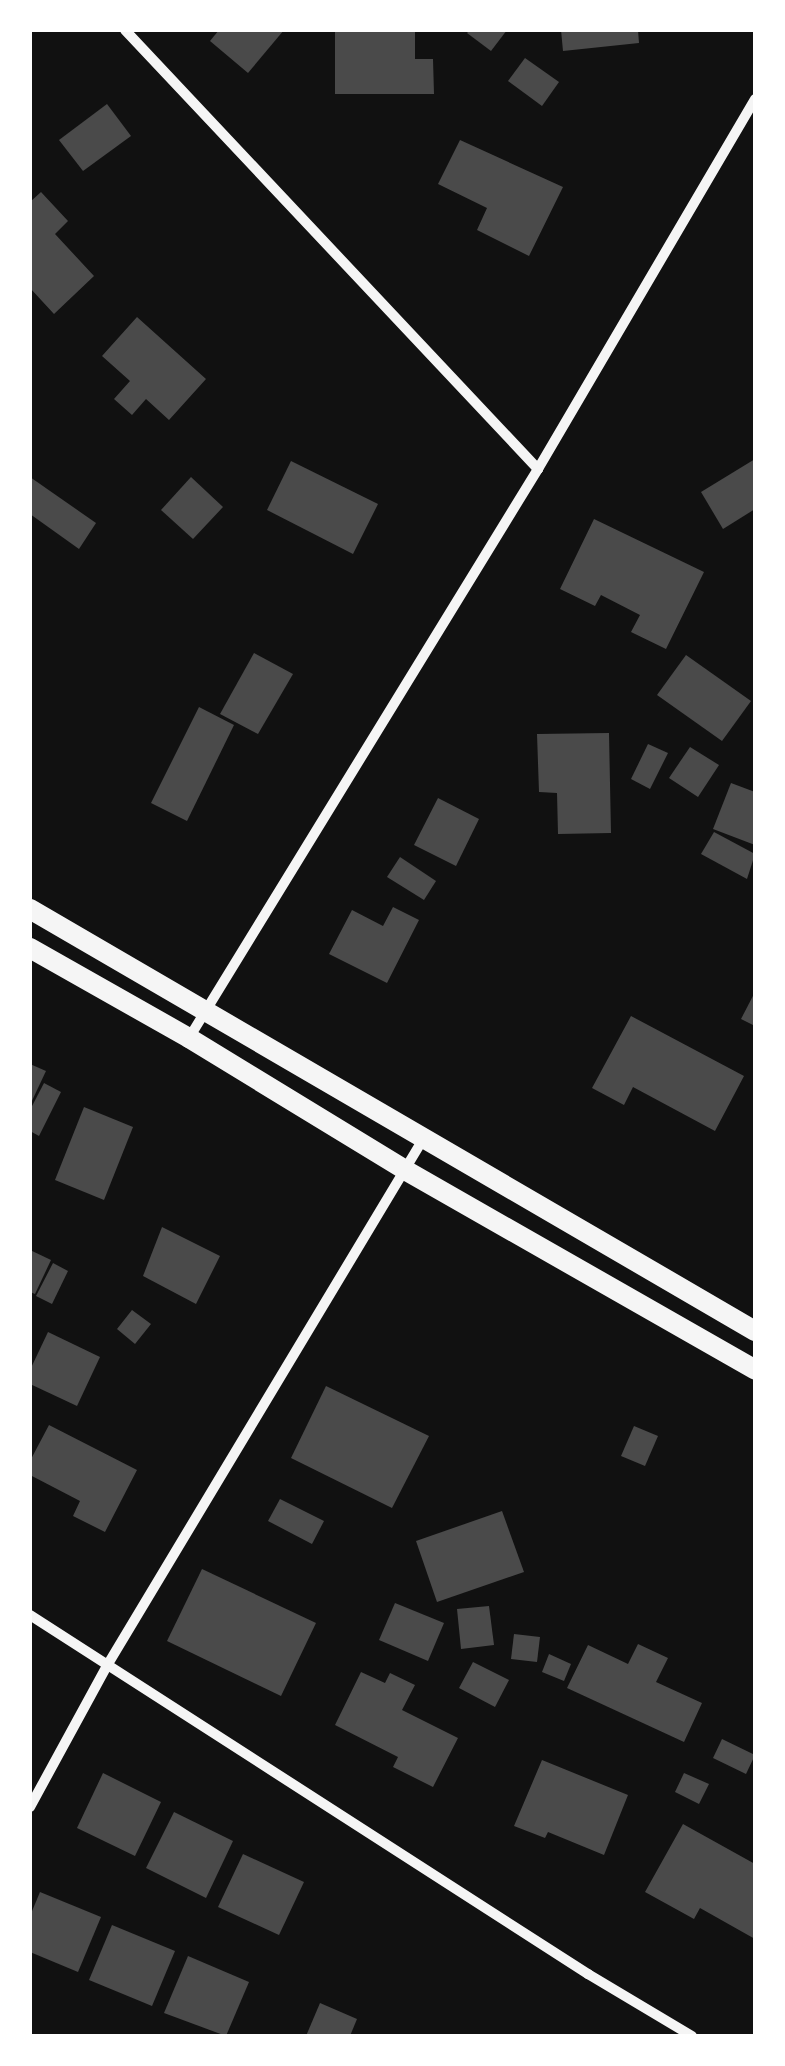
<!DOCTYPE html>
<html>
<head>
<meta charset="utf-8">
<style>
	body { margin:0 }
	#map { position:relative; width:785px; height:2066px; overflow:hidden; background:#111; font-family:Arial,sans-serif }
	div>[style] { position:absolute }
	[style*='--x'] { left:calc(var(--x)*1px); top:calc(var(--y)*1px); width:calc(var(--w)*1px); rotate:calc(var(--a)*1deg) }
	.building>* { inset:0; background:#4a4a4a }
	.minor>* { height:10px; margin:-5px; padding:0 5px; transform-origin:5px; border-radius:5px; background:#f5f5f5 }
	.secondary>* { height:20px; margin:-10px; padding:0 10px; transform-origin:10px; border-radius:10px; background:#f5f5f5 }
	span { translate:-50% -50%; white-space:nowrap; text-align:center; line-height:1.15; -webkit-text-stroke:9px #fff; paint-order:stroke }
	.frame { position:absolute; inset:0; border:32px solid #fff; pointer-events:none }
</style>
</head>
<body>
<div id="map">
	<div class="building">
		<i style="clip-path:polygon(219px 30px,284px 30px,248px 73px,210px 41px)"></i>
		<i style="clip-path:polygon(335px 30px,415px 30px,415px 59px,433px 59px,434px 94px,335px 94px)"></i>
		<i style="clip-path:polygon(470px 30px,507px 30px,491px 51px,467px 33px)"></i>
		<i style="clip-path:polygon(561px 30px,638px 30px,639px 43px,563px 51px)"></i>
		<i style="clip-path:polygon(525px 58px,559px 82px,542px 106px,508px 81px)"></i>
		<i style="clip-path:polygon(107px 104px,131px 136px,83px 171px,59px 140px)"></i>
		<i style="clip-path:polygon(460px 140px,563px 187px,529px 256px,477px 230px,487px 208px,438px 184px)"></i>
		<i style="clip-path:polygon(41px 192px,68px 221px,55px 234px,94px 276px,54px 314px,30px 288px,30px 202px)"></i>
		<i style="clip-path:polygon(137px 317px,206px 379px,169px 420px,146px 399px,132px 415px,114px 399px,130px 381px,102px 356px)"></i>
		<i style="clip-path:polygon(755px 459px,755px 509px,723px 529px,701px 492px)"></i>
		<i style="clip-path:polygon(291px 461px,378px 504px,353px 554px,267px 510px)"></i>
		<i style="clip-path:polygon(30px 477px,96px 523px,79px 549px,30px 514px)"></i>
		<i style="clip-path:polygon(191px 477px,223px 507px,193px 539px,161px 510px)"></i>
		<i style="clip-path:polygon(594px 519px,704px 572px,666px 649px,631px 632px,640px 615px,601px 595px,595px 606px,560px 589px)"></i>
		<i style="clip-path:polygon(254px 653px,293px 674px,258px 734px,220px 714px)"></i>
		<i style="clip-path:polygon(686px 655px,751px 701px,722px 741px,657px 695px)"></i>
		<i style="clip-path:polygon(199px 707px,234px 725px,187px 821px,151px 803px)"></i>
		<i style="clip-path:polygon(609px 733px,611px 833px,558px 834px,557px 793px,539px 792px,537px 734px)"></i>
		<i style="clip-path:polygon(648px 744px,668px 753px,650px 789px,631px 779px)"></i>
		<i style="clip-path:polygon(690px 747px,719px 765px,698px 797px,669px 778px)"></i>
		<i style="clip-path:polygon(731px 783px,755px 792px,755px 845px,713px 829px)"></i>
		<i style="clip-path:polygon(438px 798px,479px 819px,456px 866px,414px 845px)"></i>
		<i style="clip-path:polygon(714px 832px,755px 854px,747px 879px,701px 854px)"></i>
		<i style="clip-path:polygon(400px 857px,436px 881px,424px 900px,387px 877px)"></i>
		<i style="clip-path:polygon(393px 907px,419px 920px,387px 983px,329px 954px,352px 910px,383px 926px)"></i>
		<i style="clip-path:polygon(755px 992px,755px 1026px,741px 1019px)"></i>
		<i style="clip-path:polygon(631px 1016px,744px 1076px,715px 1131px,633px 1087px,624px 1105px,592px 1088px)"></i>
		<i style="clip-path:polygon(30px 1064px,46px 1071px,30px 1105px)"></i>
		<i style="clip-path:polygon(44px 1083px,61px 1092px,39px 1136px,30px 1131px,30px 1110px)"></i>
		<i style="clip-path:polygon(84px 1107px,133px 1127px,104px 1200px,55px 1180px)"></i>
		<i style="clip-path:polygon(162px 1227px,220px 1256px,196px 1304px,143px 1276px)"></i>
		<i style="clip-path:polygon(30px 1250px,51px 1260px,35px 1294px,30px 1292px)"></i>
		<i style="clip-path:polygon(53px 1263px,68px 1271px,52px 1304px,36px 1296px)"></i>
		<i style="clip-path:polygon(132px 1310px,151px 1324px,135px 1344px,117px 1329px)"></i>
		<i style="clip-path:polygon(48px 1332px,100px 1357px,77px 1406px,30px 1384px,30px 1370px)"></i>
		<i style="clip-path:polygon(326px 1386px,429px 1436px,392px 1508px,291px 1458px)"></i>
		<i style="clip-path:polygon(49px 1425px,137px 1470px,105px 1532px,73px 1516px,80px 1501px,30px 1475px,30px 1461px)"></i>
		<i style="clip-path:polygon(634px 1426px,658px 1436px,645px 1466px,621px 1456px)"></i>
		<i style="clip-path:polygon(280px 1499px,324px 1521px,312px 1544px,268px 1521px)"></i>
		<i style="clip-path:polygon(502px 1511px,524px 1572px,437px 1602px,416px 1541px)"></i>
		<i style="clip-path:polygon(202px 1569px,316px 1623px,281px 1696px,167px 1641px)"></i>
		<i style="clip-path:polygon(395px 1603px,444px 1623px,428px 1661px,379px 1640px)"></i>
		<i style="clip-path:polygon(489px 1606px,494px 1645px,461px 1649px,457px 1609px)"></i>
		<i style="clip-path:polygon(514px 1634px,540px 1637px,537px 1662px,511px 1659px)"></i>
		<i style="clip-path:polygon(638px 1644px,668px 1658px,656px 1682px,702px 1703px,684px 1742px,567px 1688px,588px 1645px,628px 1664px)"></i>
		<i style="clip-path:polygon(549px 1654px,571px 1664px,564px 1681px,542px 1672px)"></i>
		<i style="clip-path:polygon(473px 1662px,509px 1680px,495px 1707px,459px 1688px)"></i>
		<i style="clip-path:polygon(361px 1672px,385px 1683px,390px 1673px,415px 1685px,402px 1710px,458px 1738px,433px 1787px,393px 1767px,398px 1757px,335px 1725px)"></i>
		<i style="clip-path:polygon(722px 1739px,755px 1755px,746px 1774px,713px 1758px)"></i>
		<i style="clip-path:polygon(542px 1760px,628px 1795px,604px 1855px,548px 1832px,545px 1838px,514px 1826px)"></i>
		<i style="clip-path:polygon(103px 1773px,161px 1802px,135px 1856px,77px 1828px)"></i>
		<i style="clip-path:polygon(684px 1773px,709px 1784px,699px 1804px,675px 1792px)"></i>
		<i style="clip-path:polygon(174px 1812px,233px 1841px,206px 1898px,146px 1868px)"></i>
		<i style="clip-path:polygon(683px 1824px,755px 1864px,755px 1939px,700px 1908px,694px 1919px,645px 1892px)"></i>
		<i style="clip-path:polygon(243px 1854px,304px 1882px,279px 1935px,218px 1907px)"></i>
		<i style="clip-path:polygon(40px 1892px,101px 1917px,78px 1972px,30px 1952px,30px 1916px)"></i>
		<i style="clip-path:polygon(112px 1925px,175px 1951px,152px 2006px,89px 1980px)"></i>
		<i style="clip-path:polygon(188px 1956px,249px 1982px,226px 2036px,164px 2013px)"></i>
		<i style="clip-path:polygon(320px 2003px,357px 2019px,350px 2036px,306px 2036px)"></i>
	</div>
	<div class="minor">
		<i style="--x:125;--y:30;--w:603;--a:46.75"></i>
		<i style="--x:189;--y:1038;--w:668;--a:-58.48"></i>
		<i style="--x:538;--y:469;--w:429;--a:-59.6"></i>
		<i style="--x:30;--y:1615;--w:664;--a:32.76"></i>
		<i style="--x:588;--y:1974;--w:121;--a:30.8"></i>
		<i style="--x:30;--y:1807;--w:163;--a:-61.4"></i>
		<i style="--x:108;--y:1664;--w:610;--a:-59.02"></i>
	</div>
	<div class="secondary">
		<i style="--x:30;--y:909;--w:839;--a:30.2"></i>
		<i style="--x:30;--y:948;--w:183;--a:29.5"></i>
		<i style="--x:189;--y:1038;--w:253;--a:31.4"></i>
		<i style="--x:405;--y:1170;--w:403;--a:29.7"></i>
	</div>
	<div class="frame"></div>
</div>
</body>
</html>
